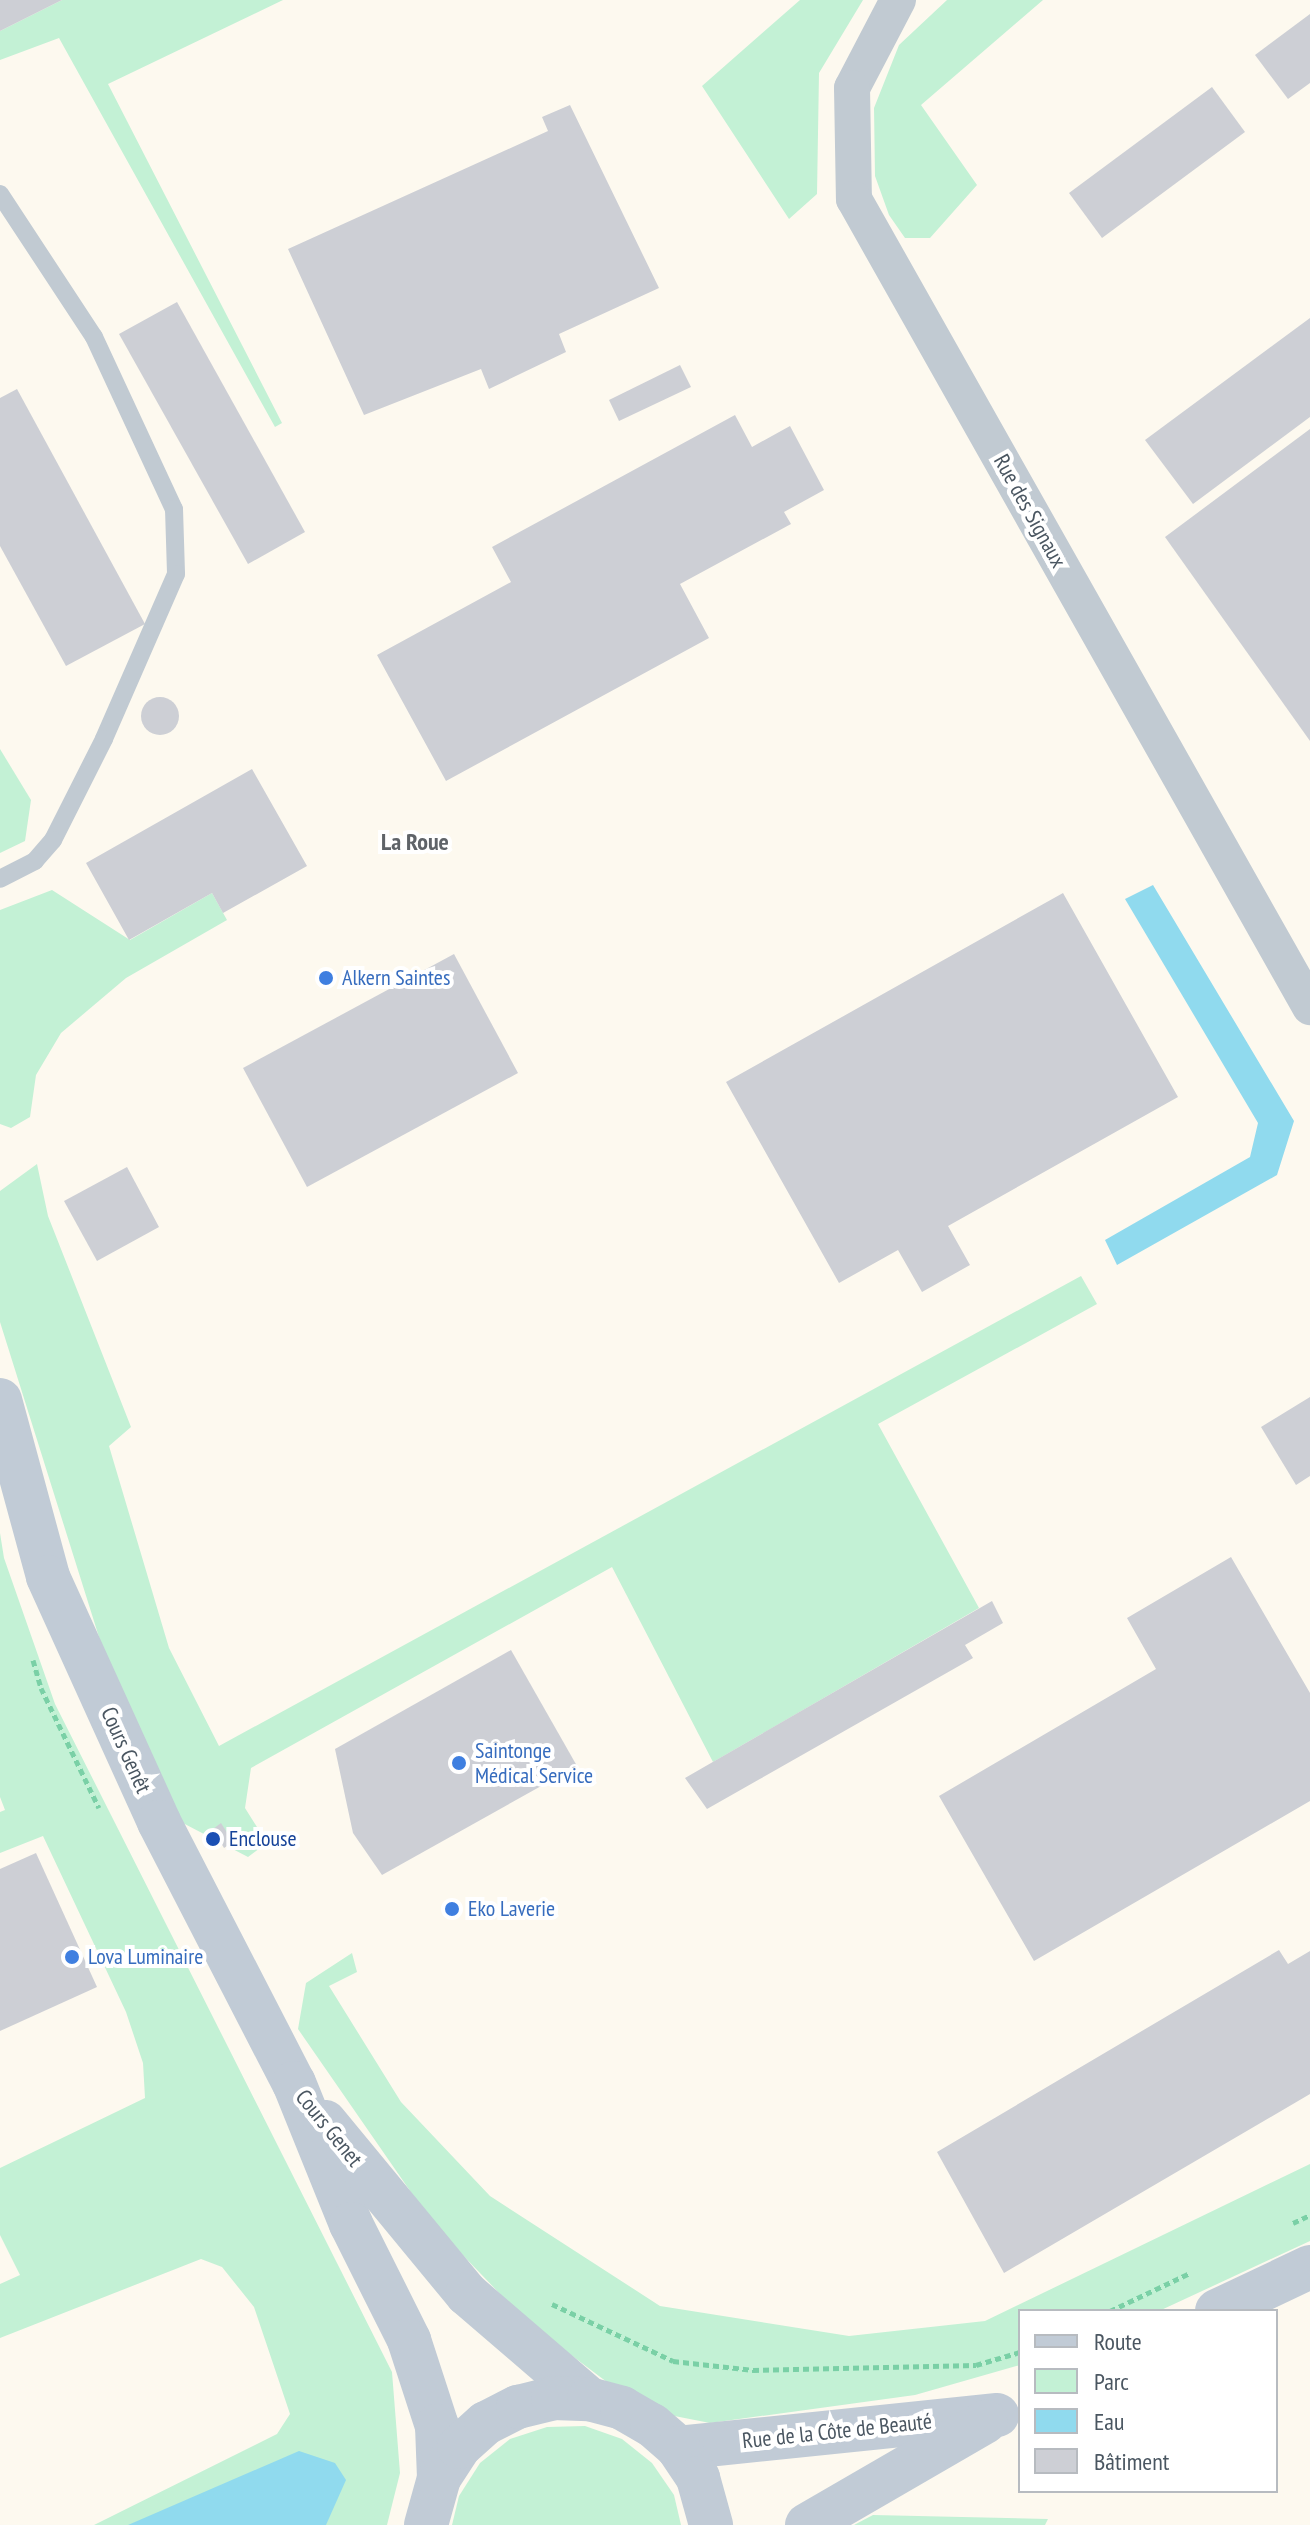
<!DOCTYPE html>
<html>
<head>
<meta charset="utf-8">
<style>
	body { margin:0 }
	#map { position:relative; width:1310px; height:2525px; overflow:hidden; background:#f5f3f3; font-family:"PT Sans Narrow",sans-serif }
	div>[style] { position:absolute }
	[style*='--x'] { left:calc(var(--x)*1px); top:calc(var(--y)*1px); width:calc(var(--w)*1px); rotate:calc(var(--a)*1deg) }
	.commercial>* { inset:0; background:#fdf9ef }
	.green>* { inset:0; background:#c3f1d5 }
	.water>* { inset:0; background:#90daee }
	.building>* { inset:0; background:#cdcfd5 }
	.round { border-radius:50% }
	.path>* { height:5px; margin-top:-2.5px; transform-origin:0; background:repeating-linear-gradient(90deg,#7ad0a6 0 6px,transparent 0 10px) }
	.lane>* { height:18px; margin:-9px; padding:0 9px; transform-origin:9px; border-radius:9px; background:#c1cad2 }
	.street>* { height:36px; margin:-18px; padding:0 18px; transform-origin:18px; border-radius:18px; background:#c1cad2 }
	.secondary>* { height:44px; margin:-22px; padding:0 22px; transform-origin:22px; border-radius:22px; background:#c1cbd6 }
	.dots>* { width:22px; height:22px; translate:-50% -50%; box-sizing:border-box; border:4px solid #fff; border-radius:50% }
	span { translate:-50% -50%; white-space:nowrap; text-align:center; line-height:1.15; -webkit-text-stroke:8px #fff; paint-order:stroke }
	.street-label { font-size:22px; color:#4a5661 }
	.shop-label { font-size:22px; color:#366cbe }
	.left { translate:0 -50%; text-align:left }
	.transit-label { font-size:22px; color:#164399 }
	.neighbourhood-label { font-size:24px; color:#5f6368; font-weight:700 }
	.legend { position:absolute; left:1018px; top:2309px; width:260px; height:184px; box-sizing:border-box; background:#fff; border:2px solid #b7bbc0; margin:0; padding:10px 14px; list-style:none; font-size:24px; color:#4a5661 }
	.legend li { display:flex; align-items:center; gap:16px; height:40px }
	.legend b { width:40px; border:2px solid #b7bbc0 }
</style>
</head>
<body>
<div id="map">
	<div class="commercial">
		<i style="clip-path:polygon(evenodd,0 0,1310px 0,1310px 2525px,0 2525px,0 0,1020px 2311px,1276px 2311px,1276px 2491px,1020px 2491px,1020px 2311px)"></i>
	</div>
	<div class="green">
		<i style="clip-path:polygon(62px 0,283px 0,108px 84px,282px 423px,275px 427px,59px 38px,0 60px,0 31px)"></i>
		<i style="clip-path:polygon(800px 0,863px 0,819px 73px,817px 194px,789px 219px,702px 86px)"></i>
		<i style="clip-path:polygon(947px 0,1043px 0,921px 105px,977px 185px,930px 238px,905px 238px,889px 215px,875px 176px,874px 108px,899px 45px)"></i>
		<i style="clip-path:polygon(0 749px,31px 800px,25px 841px,0 853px)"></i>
		<i style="clip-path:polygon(52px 890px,130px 940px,212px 893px,227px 920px,126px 978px,61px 1033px,36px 1075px,30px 1117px,11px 1128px,0 1124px,0 910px)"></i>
		<i style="clip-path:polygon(37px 1164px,48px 1216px,131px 1427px,109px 1446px,169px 1648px,219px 1746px,1081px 1276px,1097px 1304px,878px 1424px,979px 1608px,713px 1762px,612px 1567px,251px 1768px,245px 1808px,267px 1843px,248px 1857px,179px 1821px,115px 1688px,0 1322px,0 1191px)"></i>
		<i style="clip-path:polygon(0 1533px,4px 1558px,55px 1704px,392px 2372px,400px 2473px,387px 2525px,94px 2525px,277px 2434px,290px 2414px,254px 2307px,222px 2267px,201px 2259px,0 2338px,0 2284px,20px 2275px,0 2235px,0 2168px,145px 2098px,143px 2063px,126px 2012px,43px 1836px,0 1853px,0 1812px,5px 1810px,0 1797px)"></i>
		<i style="clip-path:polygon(352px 1953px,357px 1972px,329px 1986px,401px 2102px,490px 2196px,660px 2306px,849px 2336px,985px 2321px,1310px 2164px,1310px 2241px,1159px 2311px,1020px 2311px,1020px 2365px,915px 2395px,710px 2423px,644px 2410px,526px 2321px,433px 2224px,298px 2029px,306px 1983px)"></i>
		<i style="clip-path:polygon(585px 2426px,622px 2439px,652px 2463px,674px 2495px,681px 2525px,452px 2525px,459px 2496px,480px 2463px,510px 2439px,547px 2427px)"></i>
		<i style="clip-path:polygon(873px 2515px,1048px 2519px,1045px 2525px,854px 2525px)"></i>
	</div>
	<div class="water">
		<i style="clip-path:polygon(1153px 885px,1294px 1121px,1277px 1175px,1117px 1265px,1105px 1240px,1250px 1157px,1258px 1123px,1125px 899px)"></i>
		<i style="clip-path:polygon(299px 2451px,335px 2463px,346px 2480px,326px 2525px,128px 2525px)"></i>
	</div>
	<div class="building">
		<i style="clip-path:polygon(0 0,62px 0,0 31px)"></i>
		<i style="clip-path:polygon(1310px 14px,1310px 83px,1288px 99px,1255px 55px)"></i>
		<i style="clip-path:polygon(1212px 87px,1245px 132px,1102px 238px,1069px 193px)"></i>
		<i style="clip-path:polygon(570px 105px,659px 288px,559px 334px,566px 352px,489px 389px,481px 369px,364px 415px,288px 249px,548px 131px,542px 117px)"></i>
		<i style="clip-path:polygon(177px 302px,305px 532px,248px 564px,119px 334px)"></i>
		<i style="clip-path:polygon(1310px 318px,1310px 417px,1193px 504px,1145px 440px)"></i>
		<i style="clip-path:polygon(680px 365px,691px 387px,619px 421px,609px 400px)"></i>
		<i style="clip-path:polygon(17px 389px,145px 624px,66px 666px,0 546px,0 398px)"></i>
		<i style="clip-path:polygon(735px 415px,752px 447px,790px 426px,824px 490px,784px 512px,791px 524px,680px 584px,709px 638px,446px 781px,377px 655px,511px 582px,492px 547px)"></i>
		<i style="clip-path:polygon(1310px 429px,1310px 741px,1165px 537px)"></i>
		<i class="round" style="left:141px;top:697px;width:38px;height:38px"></i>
		<i style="clip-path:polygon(252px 769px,307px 866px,223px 913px,212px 893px,129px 940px,86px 863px)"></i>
		<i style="clip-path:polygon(1063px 893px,1178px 1097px,948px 1226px,970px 1265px,922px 1292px,898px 1250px,839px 1283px,726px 1082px)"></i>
		<i style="clip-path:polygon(454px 954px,518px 1073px,307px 1187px,243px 1068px)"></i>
		<i style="clip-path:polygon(127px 1167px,159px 1227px,97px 1261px,64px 1201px)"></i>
		<i style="clip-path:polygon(1310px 1397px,1310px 1476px,1296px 1485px,1261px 1427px)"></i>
		<i style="clip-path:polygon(1231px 1557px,1310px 1693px,1310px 1801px,1034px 1961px,939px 1796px,1156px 1669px,1127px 1618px)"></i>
		<i style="clip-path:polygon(992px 1601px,1003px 1623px,965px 1645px,973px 1658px,707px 1809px,685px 1778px)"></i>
		<i style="clip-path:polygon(511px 1650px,577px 1766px,382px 1875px,353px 1833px,335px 1749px)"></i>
		<i style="clip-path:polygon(221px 1823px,233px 1842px,224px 1848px,213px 1829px)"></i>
		<i style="clip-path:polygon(36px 1853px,97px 1987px,0 2031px,0 1869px)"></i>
		<i style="clip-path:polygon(1279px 1950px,1288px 1964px,1310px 1951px,1310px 2094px,1004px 2273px,937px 2152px)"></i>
	</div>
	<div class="path">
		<i style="--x:33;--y:1660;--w:29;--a:74"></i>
		<i style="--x:41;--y:1688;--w:133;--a:64.2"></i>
		<i style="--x:1293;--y:2223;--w:19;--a:-25"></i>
		<i style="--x:552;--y:2304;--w:134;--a:25.2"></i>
		<i style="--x:673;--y:2361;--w:81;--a:6.4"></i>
		<i style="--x:753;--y:2370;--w:223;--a:-1.3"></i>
		<i style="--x:976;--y:2365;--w:46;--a:-16.5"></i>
		<i style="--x:1110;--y:2311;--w:89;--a:-25.4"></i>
	</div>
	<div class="lane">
		<i style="--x:0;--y:194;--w:171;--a:56.7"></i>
		<i style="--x:94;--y:337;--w:190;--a:65.1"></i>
		<i style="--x:174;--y:509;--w:65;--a:88.2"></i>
		<i style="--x:176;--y:574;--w:180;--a:113.6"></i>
		<i style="--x:104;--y:739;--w:113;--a:116.8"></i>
		<i style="--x:53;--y:840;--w:28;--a:131"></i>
		<i style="--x:35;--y:861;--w:39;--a:153"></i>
	</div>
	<div class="street">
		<i style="--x:898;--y:0;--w:99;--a:117.6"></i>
		<i style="--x:852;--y:88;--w:111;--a:89"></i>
		<i style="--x:854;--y:199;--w:928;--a:60.56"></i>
	</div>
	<div class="secondary">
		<i style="--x:0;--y:1400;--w:183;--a:74.8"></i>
		<i style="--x:48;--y:1577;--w:269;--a:65.6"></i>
		<i style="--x:159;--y:1822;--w:294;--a:62.7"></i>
		<i style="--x:294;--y:2083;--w:152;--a:68"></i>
		<i style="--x:351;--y:2224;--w:130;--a:63.4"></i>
		<i style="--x:409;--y:2340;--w:90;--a:72"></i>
		<i style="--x:437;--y:2426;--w:52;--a:87.8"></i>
		<i style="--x:325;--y:2122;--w:223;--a:50.5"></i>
		<i style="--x:467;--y:2294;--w:161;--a:40.7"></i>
		<i style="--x:1217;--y:2311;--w:103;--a:-25.3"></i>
		<i style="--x:678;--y:2448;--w:321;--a:-5.9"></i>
		<i style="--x:426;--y:2525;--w:49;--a:-74.5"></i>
		<i style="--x:439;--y:2478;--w:37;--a:-57"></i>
		<i style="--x:459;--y:2447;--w:36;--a:-42"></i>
		<i style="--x:486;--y:2423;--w:36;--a:-27"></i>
		<i style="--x:518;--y:2407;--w:36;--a:-14"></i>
		<i style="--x:553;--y:2398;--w:36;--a:2"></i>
		<i style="--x:589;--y:2399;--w:34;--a:15"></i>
		<i style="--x:622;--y:2408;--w:34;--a:30"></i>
		<i style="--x:652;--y:2425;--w:35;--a:41"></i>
		<i style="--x:678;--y:2448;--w:36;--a:56"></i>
		<i style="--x:698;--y:2478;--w:49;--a:74.5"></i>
		<i style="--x:807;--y:2525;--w:206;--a:-30.1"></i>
	</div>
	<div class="dots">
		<i style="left:326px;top:978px;background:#3f7fe0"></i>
		<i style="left:459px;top:1763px;background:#3f7fe0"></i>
		<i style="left:213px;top:1839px;background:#1a4fb4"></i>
		<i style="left:452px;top:1909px;background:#3f7fe0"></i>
		<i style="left:72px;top:1957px;background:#3f7fe0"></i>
	</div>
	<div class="street-label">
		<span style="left:1030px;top:511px;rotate:61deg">Rue des Signaux</span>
		<span style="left:126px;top:1750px;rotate:66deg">Cours Genêt</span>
		<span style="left:329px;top:2128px;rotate:51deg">Cours Genet</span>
		<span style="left:837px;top:2431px;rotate:-6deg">Rue de la Côte de Beauté</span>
	</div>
	<div class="shop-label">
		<span class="left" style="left:342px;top:978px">Alkern Saintes</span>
		<span class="left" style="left:475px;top:1763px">Saintonge<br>Médical Service</span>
		<span class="left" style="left:468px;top:1909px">Eko Laverie</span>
		<span class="left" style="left:88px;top:1957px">Lova Luminaire</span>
	</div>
	<div class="transit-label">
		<span class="left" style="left:229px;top:1839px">Enclouse</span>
	</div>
	<div class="neighbourhood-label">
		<span style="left:415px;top:842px">La Roue</span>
	</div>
	<ul class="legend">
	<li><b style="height:10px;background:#c1cbd6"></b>Route</li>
	<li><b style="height:22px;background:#c3f1d5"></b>Parc</li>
	<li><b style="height:22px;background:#90daee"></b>Eau</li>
	<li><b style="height:22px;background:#cdcfd5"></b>Bâtiment</li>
	</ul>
</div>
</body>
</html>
